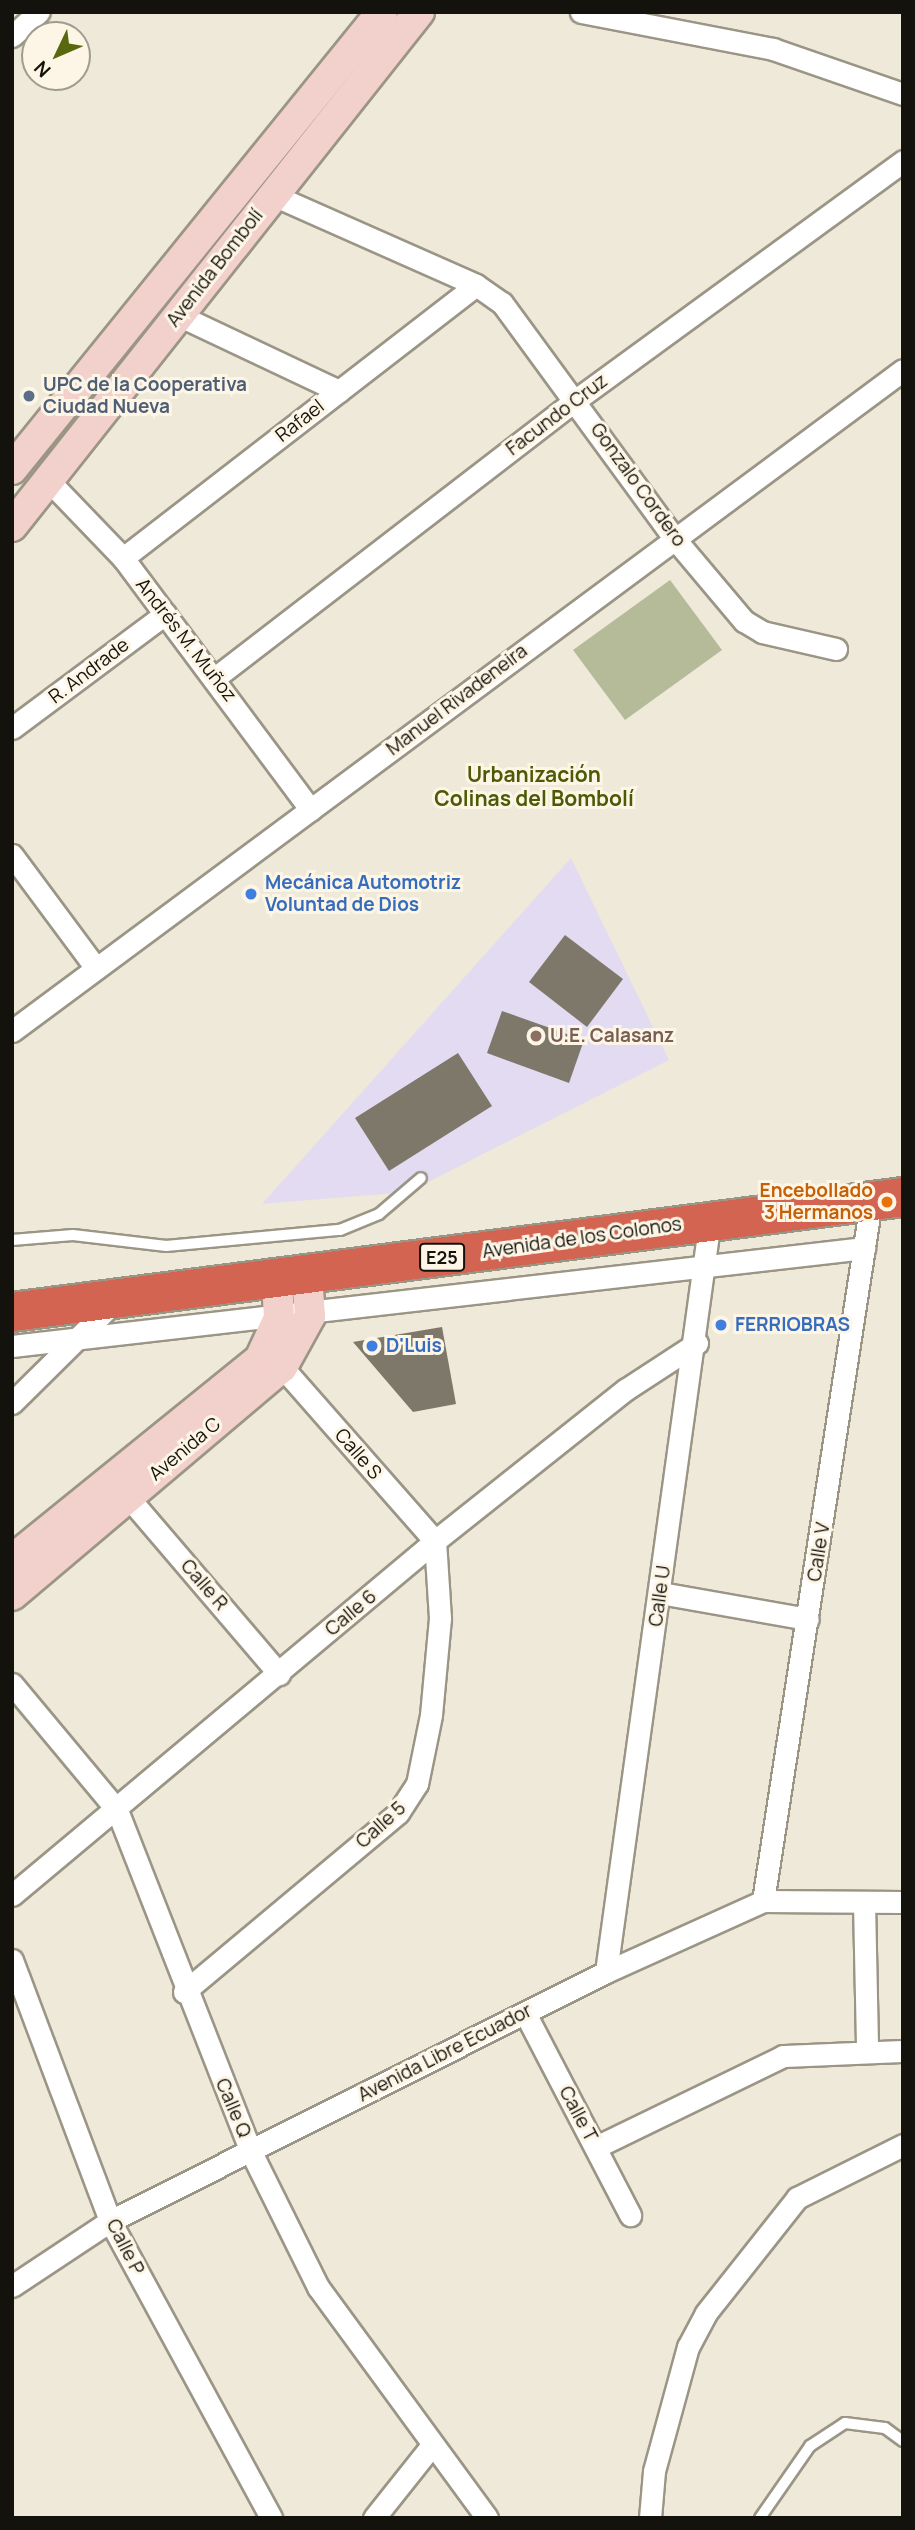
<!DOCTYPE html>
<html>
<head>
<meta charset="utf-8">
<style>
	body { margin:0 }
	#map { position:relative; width:915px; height:2530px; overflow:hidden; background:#efe9d9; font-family:Manrope,sans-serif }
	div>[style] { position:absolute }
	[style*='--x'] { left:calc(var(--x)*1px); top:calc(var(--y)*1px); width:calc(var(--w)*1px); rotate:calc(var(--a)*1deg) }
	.education>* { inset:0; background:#e3dbf1 }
	.green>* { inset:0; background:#b5ba98 }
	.building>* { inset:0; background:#7d786a }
	.roads { filter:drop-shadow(2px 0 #9b9586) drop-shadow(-2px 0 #9b9586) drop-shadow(0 2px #9b9586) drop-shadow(0 -2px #9b9586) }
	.lane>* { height:10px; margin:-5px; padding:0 5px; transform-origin:5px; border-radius:5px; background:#fff }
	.street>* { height:21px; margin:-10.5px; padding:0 10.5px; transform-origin:10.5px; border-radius:10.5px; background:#fff }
	.secondary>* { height:30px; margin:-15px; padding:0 15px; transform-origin:15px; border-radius:15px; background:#f2d0cb }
	.highway>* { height:38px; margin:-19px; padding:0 19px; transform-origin:19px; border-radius:19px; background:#d36451 }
	.dots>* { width:19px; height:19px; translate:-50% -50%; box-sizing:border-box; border:4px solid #fdf6e6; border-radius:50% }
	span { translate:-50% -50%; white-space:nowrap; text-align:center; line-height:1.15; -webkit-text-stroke:6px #fdf6e6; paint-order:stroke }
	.shield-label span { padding:2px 5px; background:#fdf6e6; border:2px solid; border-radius:5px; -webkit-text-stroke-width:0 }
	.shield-label { font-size:18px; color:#14120c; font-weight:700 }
	.street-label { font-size:19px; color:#14120c }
	.service-label { font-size:19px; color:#4e5e75; font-weight:700 }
	.left { translate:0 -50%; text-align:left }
	.shop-label { font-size:19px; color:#366cbe; font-weight:700 }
	.education-label { font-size:19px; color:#785e54; font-weight:700 }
	.food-label { font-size:19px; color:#c56008; font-weight:700 }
	.right { translate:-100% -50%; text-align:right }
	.neighbourhood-label { font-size:21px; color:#4c5905; font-weight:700 }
	.frame { position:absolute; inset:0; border:14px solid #14120c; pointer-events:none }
	.north { position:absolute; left:21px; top:21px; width:70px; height:70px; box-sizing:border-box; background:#fdf6e6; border:2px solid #a09b8f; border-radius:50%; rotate:226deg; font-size:19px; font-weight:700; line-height:28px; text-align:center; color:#14120c }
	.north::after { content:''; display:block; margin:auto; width:24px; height:32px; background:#59680f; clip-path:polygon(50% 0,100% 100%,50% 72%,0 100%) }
</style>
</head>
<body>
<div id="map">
	<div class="education">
		<i style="clip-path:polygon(571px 858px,669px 1060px,408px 1192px,262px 1204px)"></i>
	</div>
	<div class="green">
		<i style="clip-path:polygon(670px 580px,722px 650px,625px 720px,573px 650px)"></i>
	</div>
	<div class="building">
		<i style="clip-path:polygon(565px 935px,623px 979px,587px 1027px,529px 982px)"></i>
		<i style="clip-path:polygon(502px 1011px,584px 1040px,569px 1083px,487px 1053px)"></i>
		<i style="clip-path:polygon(458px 1053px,492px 1106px,389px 1171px,355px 1118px)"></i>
		<i style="clip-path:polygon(442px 1327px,456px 1404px,413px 1412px,353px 1342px)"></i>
	</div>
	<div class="roads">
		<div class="lane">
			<i style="--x:12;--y:1240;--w:61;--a:-4.7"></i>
			<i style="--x:73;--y:1235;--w:94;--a:6.7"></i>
			<i style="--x:166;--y:1246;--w:175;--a:-5.3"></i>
			<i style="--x:340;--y:1230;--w:42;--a:-22.3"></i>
			<i style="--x:379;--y:1214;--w:55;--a:-40.6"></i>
			<i style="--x:760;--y:2518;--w:88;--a:-55.2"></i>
			<i style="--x:810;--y:2446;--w:42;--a:-33.3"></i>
			<i style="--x:845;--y:2423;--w:40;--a:7.1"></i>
			<i style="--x:885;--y:2428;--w:22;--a:36"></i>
		</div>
		<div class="street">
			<i style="--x:581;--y:12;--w:196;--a:10.9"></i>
			<i style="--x:773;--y:49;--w:138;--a:19.1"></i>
			<i style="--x:12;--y:36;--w:36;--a:-42"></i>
			<i style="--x:273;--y:195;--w:222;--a:23.9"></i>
			<i style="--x:476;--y:285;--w:32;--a:35"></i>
			<i style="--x:502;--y:303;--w:291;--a:53.8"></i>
			<i style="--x:674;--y:538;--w:109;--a:49.9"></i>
			<i style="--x:744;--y:621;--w:21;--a:31"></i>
			<i style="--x:762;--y:632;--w:76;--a:12.9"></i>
			<i style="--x:178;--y:315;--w:178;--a:25.3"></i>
			<i style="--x:49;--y:481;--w:107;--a:46.1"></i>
			<i style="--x:123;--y:558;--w:314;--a:53.3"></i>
			<i style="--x:123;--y:558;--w:446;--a:-37.7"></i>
			<i style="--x:216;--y:677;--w:456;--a:-37.6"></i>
			<i style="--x:577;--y:399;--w:404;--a:-36.1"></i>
			<i style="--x:12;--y:728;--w:191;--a:-36.7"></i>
			<i style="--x:12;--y:855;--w:141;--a:53.4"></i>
			<i style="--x:12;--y:1031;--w:1109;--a:-36.57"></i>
			<i style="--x:12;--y:1346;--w:858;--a:-6.56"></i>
			<i style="--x:12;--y:1403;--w:145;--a:-44.7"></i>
			<i style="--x:128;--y:1497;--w:233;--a:49.5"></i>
			<i style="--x:660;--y:1593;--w:150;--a:10"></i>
			<i style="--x:12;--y:1684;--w:164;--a:50.2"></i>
			<i style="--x:117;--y:1810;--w:367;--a:68.6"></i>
			<i style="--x:251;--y:2152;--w:151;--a:63.6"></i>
			<i style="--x:318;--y:2287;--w:286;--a:53.8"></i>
			<i style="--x:12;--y:1895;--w:552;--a:-39.93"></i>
			<i style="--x:435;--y:1541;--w:243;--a:-38.5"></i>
			<i style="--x:625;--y:1390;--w:86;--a:-33.1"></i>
			<i style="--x:763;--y:1901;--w:707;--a:-81.22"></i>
			<i style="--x:864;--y:1902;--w:148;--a:88.8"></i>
			<i style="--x:12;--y:1960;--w:279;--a:69.4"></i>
			<i style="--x:110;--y:2221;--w:338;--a:61.5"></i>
			<i style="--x:606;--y:1972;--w:759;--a:-82.13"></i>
			<i style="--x:184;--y:1992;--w:279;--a:-39.9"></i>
			<i style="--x:398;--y:1813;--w:35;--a:-57"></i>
			<i style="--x:417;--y:1784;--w:70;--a:-78.5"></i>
			<i style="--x:431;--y:1715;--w:97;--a:-84.7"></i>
			<i style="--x:440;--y:1618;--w:77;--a:-93.7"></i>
			<i style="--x:435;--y:1541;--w:232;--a:-131.3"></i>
			<i style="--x:525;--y:2013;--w:228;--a:62.5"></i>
			<i style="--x:596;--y:2147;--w:208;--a:-25.9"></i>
			<i style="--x:783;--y:2056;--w:120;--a:-2.4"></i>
			<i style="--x:12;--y:2286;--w:118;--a:-33.6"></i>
			<i style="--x:110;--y:2221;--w:555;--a:-26.66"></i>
			<i style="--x:606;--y:1972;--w:172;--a:-24.3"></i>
			<i style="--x:763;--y:1901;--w:140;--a:0.4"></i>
			<i style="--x:374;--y:2518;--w:93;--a:-51.5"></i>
			<i style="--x:650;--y:2518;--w:47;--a:-85.1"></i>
			<i style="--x:654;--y:2471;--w:129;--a:-74.7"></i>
			<i style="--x:688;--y:2347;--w:38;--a:-62"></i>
			<i style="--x:706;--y:2313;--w:147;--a:-51.6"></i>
			<i style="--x:797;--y:2198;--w:119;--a:-26.6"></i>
		</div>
		<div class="secondary">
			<i style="--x:12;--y:469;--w:588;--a:-51.01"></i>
			<i style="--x:12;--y:526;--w:656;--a:-51.63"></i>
			<i style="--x:12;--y:1560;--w:319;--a:-39"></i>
			<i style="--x:260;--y:1359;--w:45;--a:-65.1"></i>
			<i style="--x:279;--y:1318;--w:39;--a:-93"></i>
			<i style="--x:12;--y:1595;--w:353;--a:-40.2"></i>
			<i style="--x:282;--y:1367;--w:58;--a:-61.2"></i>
			<i style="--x:310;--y:1316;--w:41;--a:-94.2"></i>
		</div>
		<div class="highway">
			<i style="--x:12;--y:1312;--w:898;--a:-7.35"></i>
		</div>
	</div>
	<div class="dots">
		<i style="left:29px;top:396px;background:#5c6f8a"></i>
		<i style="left:251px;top:894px;background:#3f7fe0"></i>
		<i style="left:536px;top:1036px;background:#8d6e63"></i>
		<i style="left:887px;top:1202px;background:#e8710a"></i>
		<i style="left:721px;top:1325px;background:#3f7fe0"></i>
		<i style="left:372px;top:1346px;background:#3f7fe0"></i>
	</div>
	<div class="shield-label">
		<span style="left:442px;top:1257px">E25</span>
	</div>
	<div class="street-label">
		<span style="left:215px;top:268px;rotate:-52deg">Avenida Bombolí</span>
		<span style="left:557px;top:415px;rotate:-37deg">Facundo Cruz</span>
		<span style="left:300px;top:421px;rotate:-38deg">Rafael</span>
		<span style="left:638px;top:485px;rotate:54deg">Gonzalo Cordero</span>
		<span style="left:186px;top:640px;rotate:52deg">Andrés M. Muñoz</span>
		<span style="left:89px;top:671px;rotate:-37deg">R. Andrade</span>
		<span style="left:457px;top:700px;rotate:-37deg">Manuel Rivadeneira</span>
		<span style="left:582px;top:1238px;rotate:-8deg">Avenida de los Colonos</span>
		<span style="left:185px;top:1449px;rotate:-40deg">Avenida C</span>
		<span style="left:358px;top:1454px;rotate:49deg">Calle S</span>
		<span style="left:819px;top:1552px;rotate:-81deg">Calle V</span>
		<span style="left:204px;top:1585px;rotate:49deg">Calle R</span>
		<span style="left:660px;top:1596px;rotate:-82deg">Calle U</span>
		<span style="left:351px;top:1613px;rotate:-40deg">Calle 6</span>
		<span style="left:381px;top:1825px;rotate:-42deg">Calle 5</span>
		<span style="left:445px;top:2053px;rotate:-27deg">Avenida Libre Ecuador</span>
		<span style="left:233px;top:2108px;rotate:67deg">Calle Q</span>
		<span style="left:578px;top:2114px;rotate:62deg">Calle T</span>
		<span style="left:125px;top:2247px;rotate:63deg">Calle P</span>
	</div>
	<div class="service-label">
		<span class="left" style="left:43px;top:396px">UPC de la Cooperativa<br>Ciudad Nueva</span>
	</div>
	<div class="shop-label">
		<span class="left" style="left:265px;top:894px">Mecánica Automotriz<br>Voluntad de Dios</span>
		<span class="left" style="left:735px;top:1325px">FERRIOBRAS</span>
		<span class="left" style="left:386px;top:1346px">D'Luis</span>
	</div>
	<div class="education-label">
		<span class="left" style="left:550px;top:1036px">U.E. Calasanz</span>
	</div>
	<div class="food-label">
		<span class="right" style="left:873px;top:1202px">Encebollado<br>3 Hermanos</span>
	</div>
	<div class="neighbourhood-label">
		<span style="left:534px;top:786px">Urbanización<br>Colinas del Bombolí</span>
	</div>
	<div class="frame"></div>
	<div class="north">N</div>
</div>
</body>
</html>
